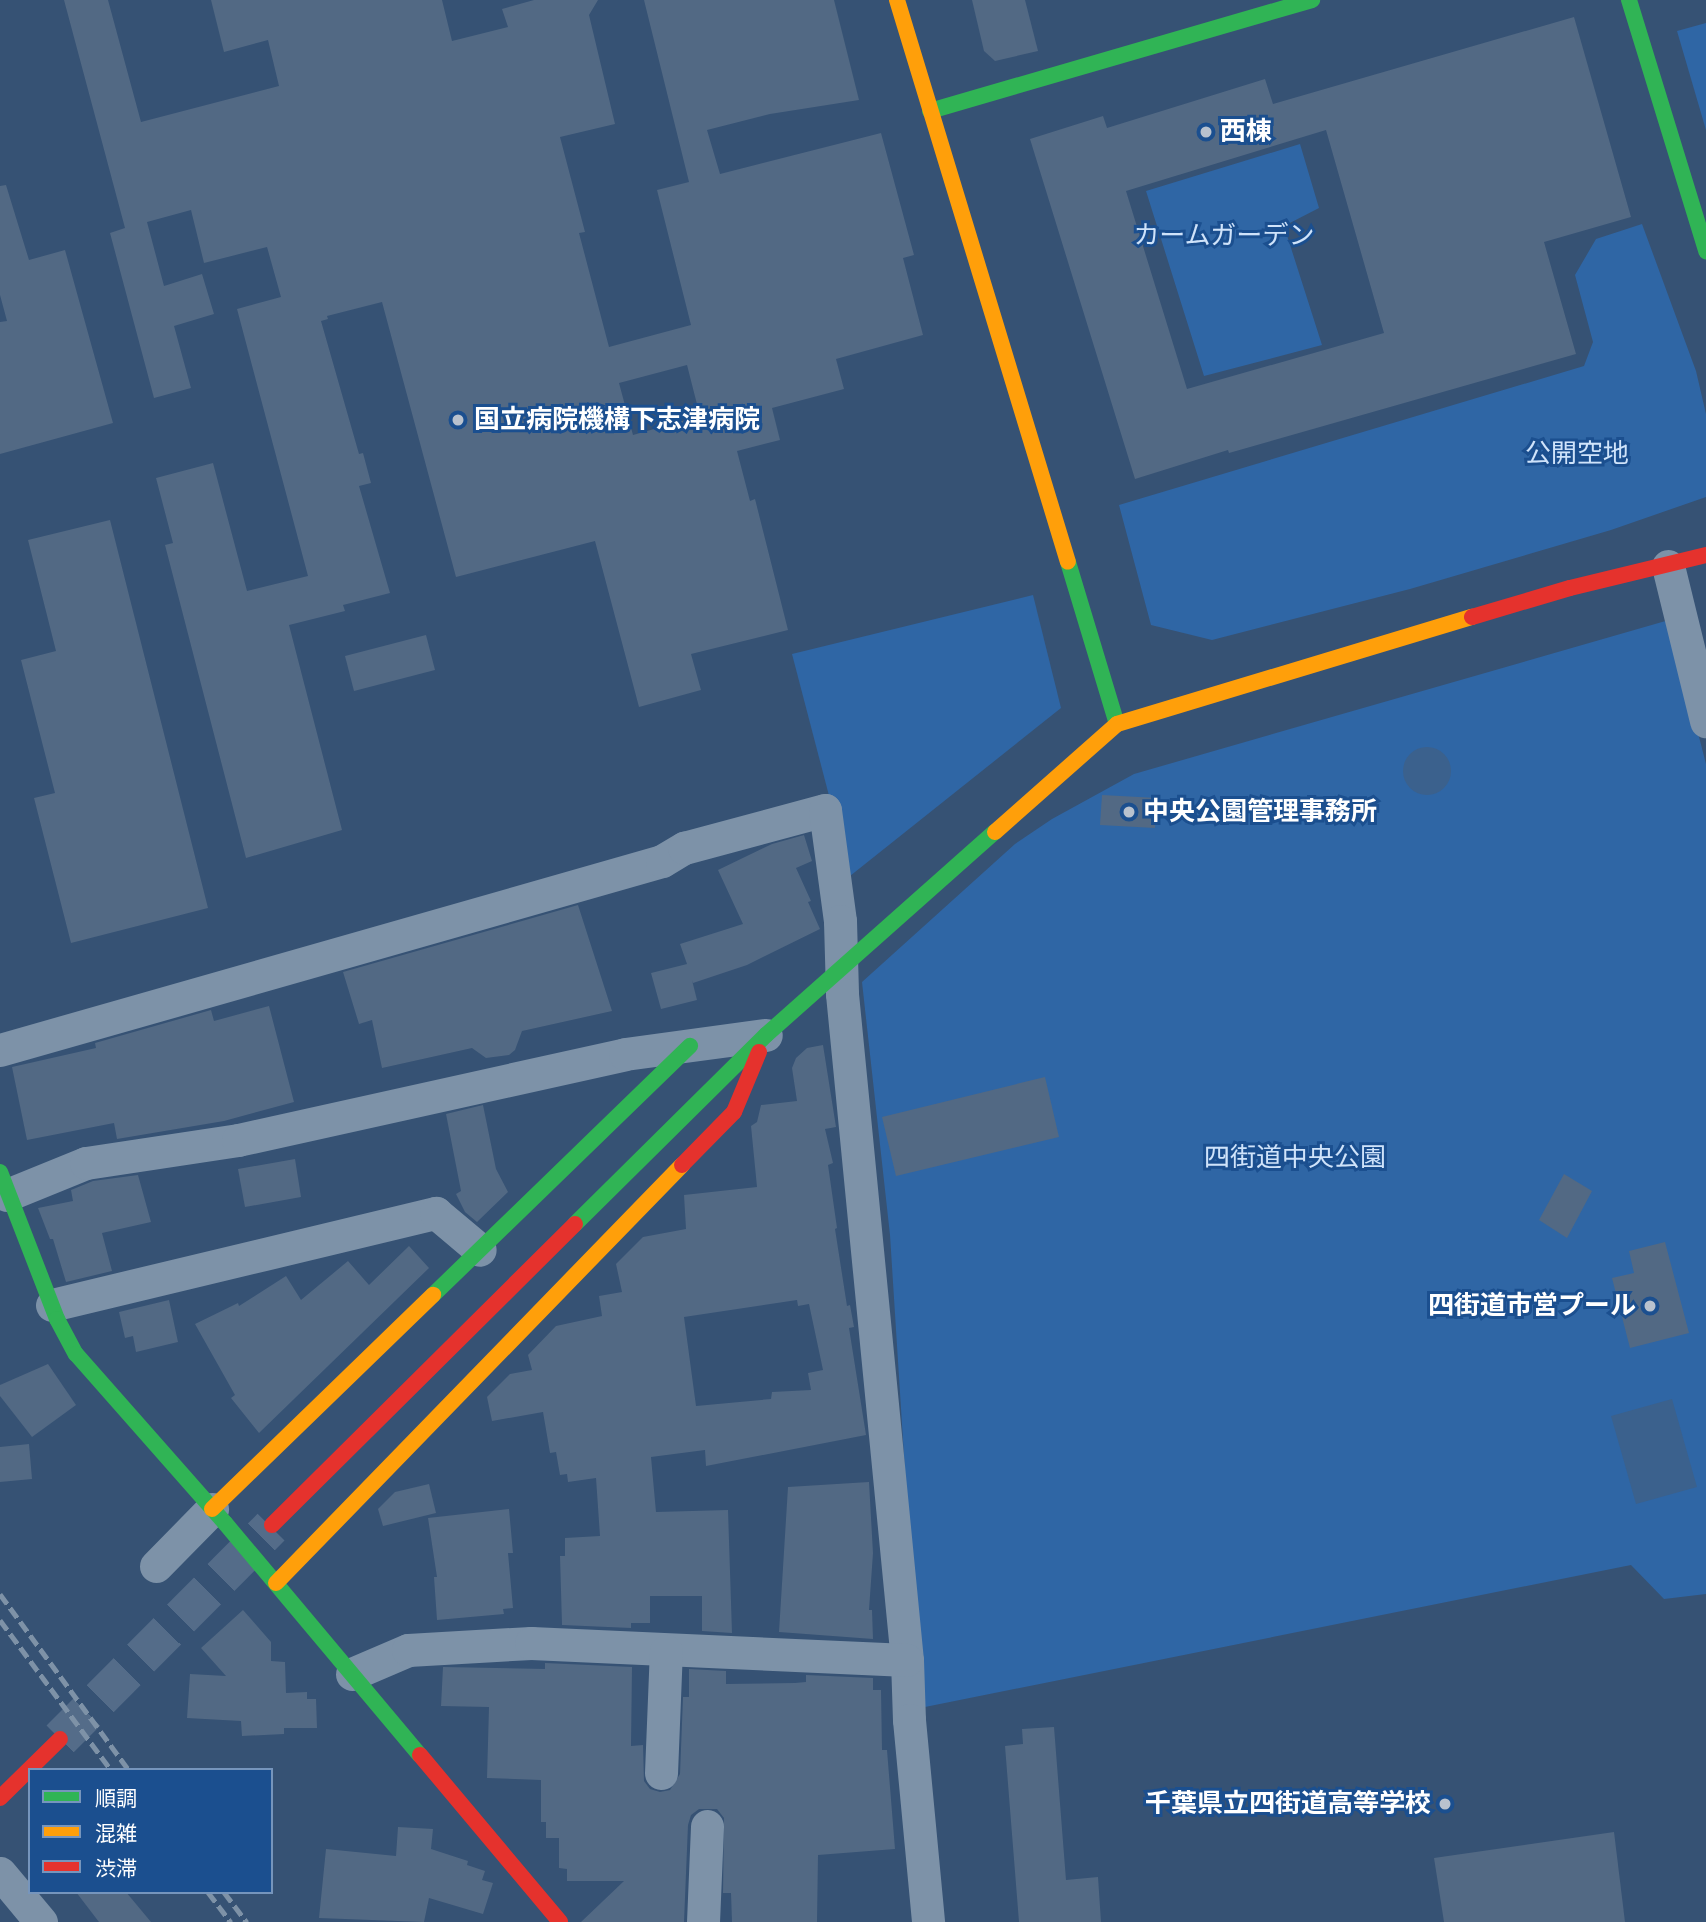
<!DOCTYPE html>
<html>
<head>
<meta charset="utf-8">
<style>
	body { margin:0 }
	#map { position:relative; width:1706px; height:1922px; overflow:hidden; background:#365274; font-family:Figtree,"Noto Sans JP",sans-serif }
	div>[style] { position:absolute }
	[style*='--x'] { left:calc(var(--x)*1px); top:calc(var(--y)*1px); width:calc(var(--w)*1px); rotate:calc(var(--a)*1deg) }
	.green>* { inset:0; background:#2f66a5 }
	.water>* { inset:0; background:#3b618d }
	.round { border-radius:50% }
	.building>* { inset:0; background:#526984 }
	.secondary-tunnel>* { height:38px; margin-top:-19px; transform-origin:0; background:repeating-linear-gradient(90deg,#546c89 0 38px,transparent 0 57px) }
	.street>* { height:33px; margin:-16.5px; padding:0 16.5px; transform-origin:16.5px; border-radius:16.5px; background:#7d92a8 }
	.fast>* { height:16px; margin:-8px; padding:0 8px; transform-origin:8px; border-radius:8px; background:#30b455 }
	.slow>* { height:16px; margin:-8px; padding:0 8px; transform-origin:8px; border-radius:8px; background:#ff9f0a }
	.jam>* { height:16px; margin:-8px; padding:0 8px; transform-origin:8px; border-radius:8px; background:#e5322d }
	.rail>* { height:5px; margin-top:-2.5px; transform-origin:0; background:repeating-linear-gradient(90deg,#7e92a7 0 12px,transparent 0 17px) }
	.dots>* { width:19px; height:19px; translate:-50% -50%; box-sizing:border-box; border:4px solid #1b4f8f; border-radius:50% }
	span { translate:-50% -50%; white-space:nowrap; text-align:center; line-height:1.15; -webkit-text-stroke:6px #1b4f8f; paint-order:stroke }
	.poi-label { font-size:26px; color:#fff; font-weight:700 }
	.left { translate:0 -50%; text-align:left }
	.right { translate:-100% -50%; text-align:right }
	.park-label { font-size:26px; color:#cfe3fa }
	.legend { position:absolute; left:28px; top:1768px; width:245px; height:126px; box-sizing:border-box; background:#1b4f8f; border:2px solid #7695bc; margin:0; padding:9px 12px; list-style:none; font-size:21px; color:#fff }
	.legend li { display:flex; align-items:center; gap:14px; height:35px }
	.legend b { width:35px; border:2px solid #7695bc }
</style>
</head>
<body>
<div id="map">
	<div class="green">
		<i style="clip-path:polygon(1706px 23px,1706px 130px,1677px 31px)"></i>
		<i style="clip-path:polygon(1300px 144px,1319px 208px,1284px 226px,1322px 345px,1204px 376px,1146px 191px)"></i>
		<i style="clip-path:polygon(1642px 224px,1696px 371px,1706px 414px,1706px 497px,1611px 530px,1410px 589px,1212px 640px,1151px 625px,1119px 505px,1584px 366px,1593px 342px,1575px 275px,1596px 239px)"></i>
		<i style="clip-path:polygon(1033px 595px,1061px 708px,850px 876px,792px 654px)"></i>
		<i style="clip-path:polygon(1669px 620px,1706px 764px,1706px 1594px,1664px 1599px,1631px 1565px,920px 1708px,890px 1235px,862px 982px,1015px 844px,1052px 819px,1134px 774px)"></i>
	</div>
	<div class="water">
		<i class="round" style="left:1403px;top:747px;width:48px;height:48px"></i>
		<i style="clip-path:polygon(1672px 1399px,1697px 1487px,1636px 1504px,1611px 1416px)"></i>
	</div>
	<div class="building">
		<i style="clip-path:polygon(evenodd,64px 0,108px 0,141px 122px,279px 86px,268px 40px,224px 52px,211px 0,442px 0,452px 41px,508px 27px,502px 9px,534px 0,598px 0,589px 15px,615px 124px,560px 137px,585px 232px,579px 233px,609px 347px,691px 325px,657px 190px,689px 182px,644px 0,834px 0,859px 100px,770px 114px,707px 130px,720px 174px,881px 133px,914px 255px,903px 258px,923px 335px,836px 359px,844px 389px,772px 408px,780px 440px,737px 451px,750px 501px,755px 499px,788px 630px,691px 654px,701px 690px,639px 707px,595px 541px,456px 577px,382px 302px,327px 316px,328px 319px,321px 321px,359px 454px,363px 453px,371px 483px,359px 486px,390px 593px,343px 605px,345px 611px,289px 625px,342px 830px,246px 858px,165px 545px,173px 543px,156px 478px,213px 463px,247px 591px,308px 576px,237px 309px,281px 297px,267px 247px,204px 263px,191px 210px,147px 222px,164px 286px,202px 274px,214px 314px,174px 326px,191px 388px,154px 398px,110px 233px,125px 228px,64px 0,687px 365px,700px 416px,633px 435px,619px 383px,687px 365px)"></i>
		<i style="clip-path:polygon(972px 0,1025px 0,1038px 51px,995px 61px,984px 51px)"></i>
		<i style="clip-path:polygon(evenodd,1574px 17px,1631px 217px,1544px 242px,1576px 354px,1229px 453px,1228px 450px,1135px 479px,1030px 139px,1103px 116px,1107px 128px,1265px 79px,1273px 104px,1574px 17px,1326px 130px,1384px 333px,1187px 389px,1126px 191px,1326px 130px)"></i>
		<i style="clip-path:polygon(6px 185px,29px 260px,65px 250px,113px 423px,0 454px,0 322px,7px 321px,0 295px,0 186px)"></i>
		<i style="clip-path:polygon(110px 520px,208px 908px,71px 943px,34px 798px,55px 793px,21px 660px,56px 651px,28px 540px)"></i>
		<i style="clip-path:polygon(426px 635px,435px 670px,354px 691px,345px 656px)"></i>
		<i style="clip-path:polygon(1102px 795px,1157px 798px,1155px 828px,1100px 825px)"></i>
		<i style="clip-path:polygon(804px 835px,812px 861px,796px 868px,811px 901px,808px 902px,820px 929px,747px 965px,693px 983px,692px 980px,697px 1000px,661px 1009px,651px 973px,687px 964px,680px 944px,743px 924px,718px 870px,772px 844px)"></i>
		<i style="clip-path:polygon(578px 905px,612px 1011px,522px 1031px,515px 1050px,509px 1055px,486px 1058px,472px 1048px,382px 1068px,372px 1020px,359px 1024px,343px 972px)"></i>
		<i style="clip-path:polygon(269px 1006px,294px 1102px,224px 1121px,117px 1139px,114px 1123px,27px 1140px,12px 1067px,96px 1048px,95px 1043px,211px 1010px,214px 1021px)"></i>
		<i style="clip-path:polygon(evenodd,823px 1045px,836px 1127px,825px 1129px,833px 1163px,828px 1165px,837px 1228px,835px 1229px,847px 1306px,850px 1305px,854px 1327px,849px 1328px,866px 1435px,706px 1466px,705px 1450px,651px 1457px,656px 1512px,728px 1510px,732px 1633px,702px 1631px,702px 1596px,650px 1596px,650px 1623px,631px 1623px,631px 1628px,562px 1625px,560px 1556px,565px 1556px,565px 1538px,600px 1536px,596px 1478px,568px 1482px,567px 1474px,560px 1475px,556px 1452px,550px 1453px,543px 1412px,492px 1421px,487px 1397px,510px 1374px,532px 1370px,528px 1355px,556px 1326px,602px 1316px,599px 1296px,622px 1292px,616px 1264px,643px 1237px,686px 1229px,684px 1195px,757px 1187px,751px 1126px,757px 1122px,761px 1105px,797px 1101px,792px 1068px,796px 1058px,807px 1048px,823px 1045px,797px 1300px,798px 1306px,809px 1304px,823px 1370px,808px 1373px,811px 1390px,772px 1392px,771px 1399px,696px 1406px,684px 1317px,797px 1300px)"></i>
		<i style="clip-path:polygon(1045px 1077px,1059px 1137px,896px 1176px,882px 1117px)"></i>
		<i style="clip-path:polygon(483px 1105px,496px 1169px,508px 1192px,477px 1222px,465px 1212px,456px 1194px,461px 1191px,446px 1114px)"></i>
		<i style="clip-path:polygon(295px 1159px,301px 1197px,245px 1207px,238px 1169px)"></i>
		<i style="clip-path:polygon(1564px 1174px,1592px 1191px,1567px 1238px,1539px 1220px)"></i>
		<i style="clip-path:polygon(138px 1175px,151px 1222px,102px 1233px,112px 1271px,66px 1282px,53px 1239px,50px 1239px,38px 1208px,73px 1201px,71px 1190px,93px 1181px)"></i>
		<i style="clip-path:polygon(1665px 1242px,1689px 1333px,1630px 1348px,1612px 1278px,1634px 1273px,1629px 1251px)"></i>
		<i style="clip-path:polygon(409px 1246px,429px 1268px,259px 1433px,231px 1398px,235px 1395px,195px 1324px,238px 1303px,239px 1306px,286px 1276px,301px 1300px,348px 1261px,369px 1285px)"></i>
		<i style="clip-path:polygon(169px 1300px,178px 1342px,136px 1352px,133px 1336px,125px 1338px,119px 1312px)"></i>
		<i style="clip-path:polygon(48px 1364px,76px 1405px,32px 1437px,0 1396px,0 1385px)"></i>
		<i style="clip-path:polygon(29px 1444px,32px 1479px,0 1482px,0 1447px)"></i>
		<i style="clip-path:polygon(869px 1482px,873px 1553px,869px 1610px,872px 1610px,873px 1639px,779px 1632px,788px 1487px)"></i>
		<i style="clip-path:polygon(429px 1484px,436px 1513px,383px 1526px,378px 1509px,395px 1492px)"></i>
		<i style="clip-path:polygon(509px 1509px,513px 1553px,508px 1553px,513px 1608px,503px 1609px,504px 1614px,437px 1620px,434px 1577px,437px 1577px,428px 1518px)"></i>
		<i style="clip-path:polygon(243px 1610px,271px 1642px,271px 1661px,285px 1662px,286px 1693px,307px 1692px,307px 1699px,316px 1699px,317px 1728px,284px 1728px,284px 1734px,242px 1736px,241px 1721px,187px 1718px,190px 1674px,226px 1676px,201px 1648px)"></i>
		<i style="clip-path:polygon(545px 1663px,632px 1667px,631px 1746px,643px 1745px,644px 1781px,650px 1789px,660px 1792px,670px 1790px,680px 1774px,683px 1697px,689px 1697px,689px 1669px,726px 1671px,726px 1684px,795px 1683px,806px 1682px,806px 1675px,873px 1678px,873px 1690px,881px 1690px,882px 1750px,887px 1750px,895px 1849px,818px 1855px,817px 1922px,732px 1922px,731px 1893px,723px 1893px,724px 1818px,717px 1809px,699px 1809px,691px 1815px,688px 1825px,684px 1922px,581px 1922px,624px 1881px,567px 1881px,567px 1869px,559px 1868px,559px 1838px,546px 1838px,546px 1822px,541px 1822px,541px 1780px,487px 1778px,489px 1707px,441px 1706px,443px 1667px,545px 1669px)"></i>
		<i style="clip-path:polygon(1054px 1727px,1066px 1880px,1098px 1877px,1101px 1922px,1019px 1922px,1005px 1746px,1023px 1744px,1022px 1729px)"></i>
		<i style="clip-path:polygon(398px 1827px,433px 1829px,431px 1849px,468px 1861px,467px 1865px,485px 1871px,482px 1880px,493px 1883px,483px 1914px,429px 1898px,424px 1922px,319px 1918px,326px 1849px,396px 1856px)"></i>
		<i style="clip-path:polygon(1614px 1832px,1625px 1922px,1444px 1922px,1434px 1858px)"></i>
		<i style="clip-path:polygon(76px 1892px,126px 1892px,151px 1922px,99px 1922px)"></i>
	</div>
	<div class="secondary-tunnel">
		<i style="--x:60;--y:1739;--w:299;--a:-45.1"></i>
	</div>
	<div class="street">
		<i style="--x:1668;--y:566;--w:160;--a:76.2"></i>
		<i style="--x:0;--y:1050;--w:688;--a:-15.93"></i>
		<i style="--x:662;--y:861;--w:26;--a:-31"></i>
		<i style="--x:684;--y:848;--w:146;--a:-15.1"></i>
		<i style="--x:825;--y:810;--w:112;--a:82.3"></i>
		<i style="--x:840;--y:921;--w:73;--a:88.4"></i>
		<i style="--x:842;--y:994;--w:669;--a:84.43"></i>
		<i style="--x:907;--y:1660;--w:60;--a:88.1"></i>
		<i style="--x:909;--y:1720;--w:203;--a:84.6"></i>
		<i style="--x:7;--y:1195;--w:85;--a:-22.1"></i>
		<i style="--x:86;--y:1163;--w:154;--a:-8.6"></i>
		<i style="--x:238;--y:1140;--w:396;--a:-12.5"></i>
		<i style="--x:625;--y:1054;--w:142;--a:-7.7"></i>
		<i style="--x:52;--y:1305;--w:395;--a:-13.5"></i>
		<i style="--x:436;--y:1213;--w:57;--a:40.1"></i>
		<i style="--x:156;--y:1566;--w:80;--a:-45.5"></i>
		<i style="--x:352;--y:1674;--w:61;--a:-23.2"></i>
		<i style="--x:408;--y:1650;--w:123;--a:-3.3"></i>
		<i style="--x:531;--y:1643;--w:376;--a:2.6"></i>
		<i style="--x:661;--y:1773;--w:122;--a:-87.7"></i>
		<i style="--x:0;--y:1873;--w:64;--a:50.1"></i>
		<i style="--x:703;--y:1922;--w:96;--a:-87.6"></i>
	</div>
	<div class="fast">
		<i style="--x:1629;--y:0;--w:263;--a:72.9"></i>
		<i style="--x:930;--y:111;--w:398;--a:-16.2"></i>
		<i style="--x:1068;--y:562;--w:169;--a:73.2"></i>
		<i style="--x:0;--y:1172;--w:158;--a:68.8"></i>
		<i style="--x:57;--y:1319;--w:40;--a:62"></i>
		<i style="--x:76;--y:1354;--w:225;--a:48.6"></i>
		<i style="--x:225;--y:1523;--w:303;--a:50"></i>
		<i style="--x:575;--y:1224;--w:269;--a:-44.7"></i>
		<i style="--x:766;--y:1035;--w:306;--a:-41.6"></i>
		<i style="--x:433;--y:1295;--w:358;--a:-44.1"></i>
	</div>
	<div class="slow">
		<i style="--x:897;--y:0;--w:587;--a:73.08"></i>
		<i style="--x:995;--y:832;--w:163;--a:-41.5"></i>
		<i style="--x:1117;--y:724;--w:371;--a:-16.8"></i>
		<i style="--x:212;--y:1509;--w:308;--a:-44.1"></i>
		<i style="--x:276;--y:1583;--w:583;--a:-45.83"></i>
	</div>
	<div class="jam">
		<i style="--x:1472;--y:617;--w:102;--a:-16.5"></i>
		<i style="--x:1570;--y:588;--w:140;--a:-13.6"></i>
		<i style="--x:682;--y:1165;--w:74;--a:-45.5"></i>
		<i style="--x:734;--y:1112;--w:65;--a:-67.4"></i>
		<i style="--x:272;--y:1525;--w:427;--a:-44.8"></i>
		<i style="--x:420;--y:1755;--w:218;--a:50"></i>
		<i style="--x:0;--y:1798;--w:84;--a:-44.5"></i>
	</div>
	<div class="rail">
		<i style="--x:0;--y:1594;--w:218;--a:53.8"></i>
		<i style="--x:0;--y:1620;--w:187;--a:53.5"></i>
		<i style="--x:208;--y:1892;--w:38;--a:53"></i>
		<i style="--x:224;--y:1892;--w:38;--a:53"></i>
	</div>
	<div class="dots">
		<i style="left:1206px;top:132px;background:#b9c2ce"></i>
		<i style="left:458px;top:420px;background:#b9c2ce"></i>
		<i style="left:1129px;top:812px;background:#b9c2ce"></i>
		<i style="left:1650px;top:1306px;background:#b9c2ce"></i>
		<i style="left:1445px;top:1804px;background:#b9c2ce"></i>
	</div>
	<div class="poi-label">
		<span class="left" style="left:1220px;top:132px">西棟</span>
		<span class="left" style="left:474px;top:420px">国立病院機構下志津病院</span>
		<span class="left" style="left:1143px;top:812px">中央公園管理事務所</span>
		<span class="right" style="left:1636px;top:1306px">四街道市営プール</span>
		<span class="right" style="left:1431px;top:1804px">千葉県立四街道高等学校</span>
	</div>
	<div class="park-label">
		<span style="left:1224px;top:236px">カームガーデン</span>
		<span style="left:1577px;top:454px">公開空地</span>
		<span style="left:1295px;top:1158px">四街道中央公園</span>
	</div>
	<ul class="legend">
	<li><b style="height:9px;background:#30b455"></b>順調</li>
	<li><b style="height:9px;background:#ff9f0a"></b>混雑</li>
	<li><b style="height:9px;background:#e5322d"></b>渋滞</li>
	</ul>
</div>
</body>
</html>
